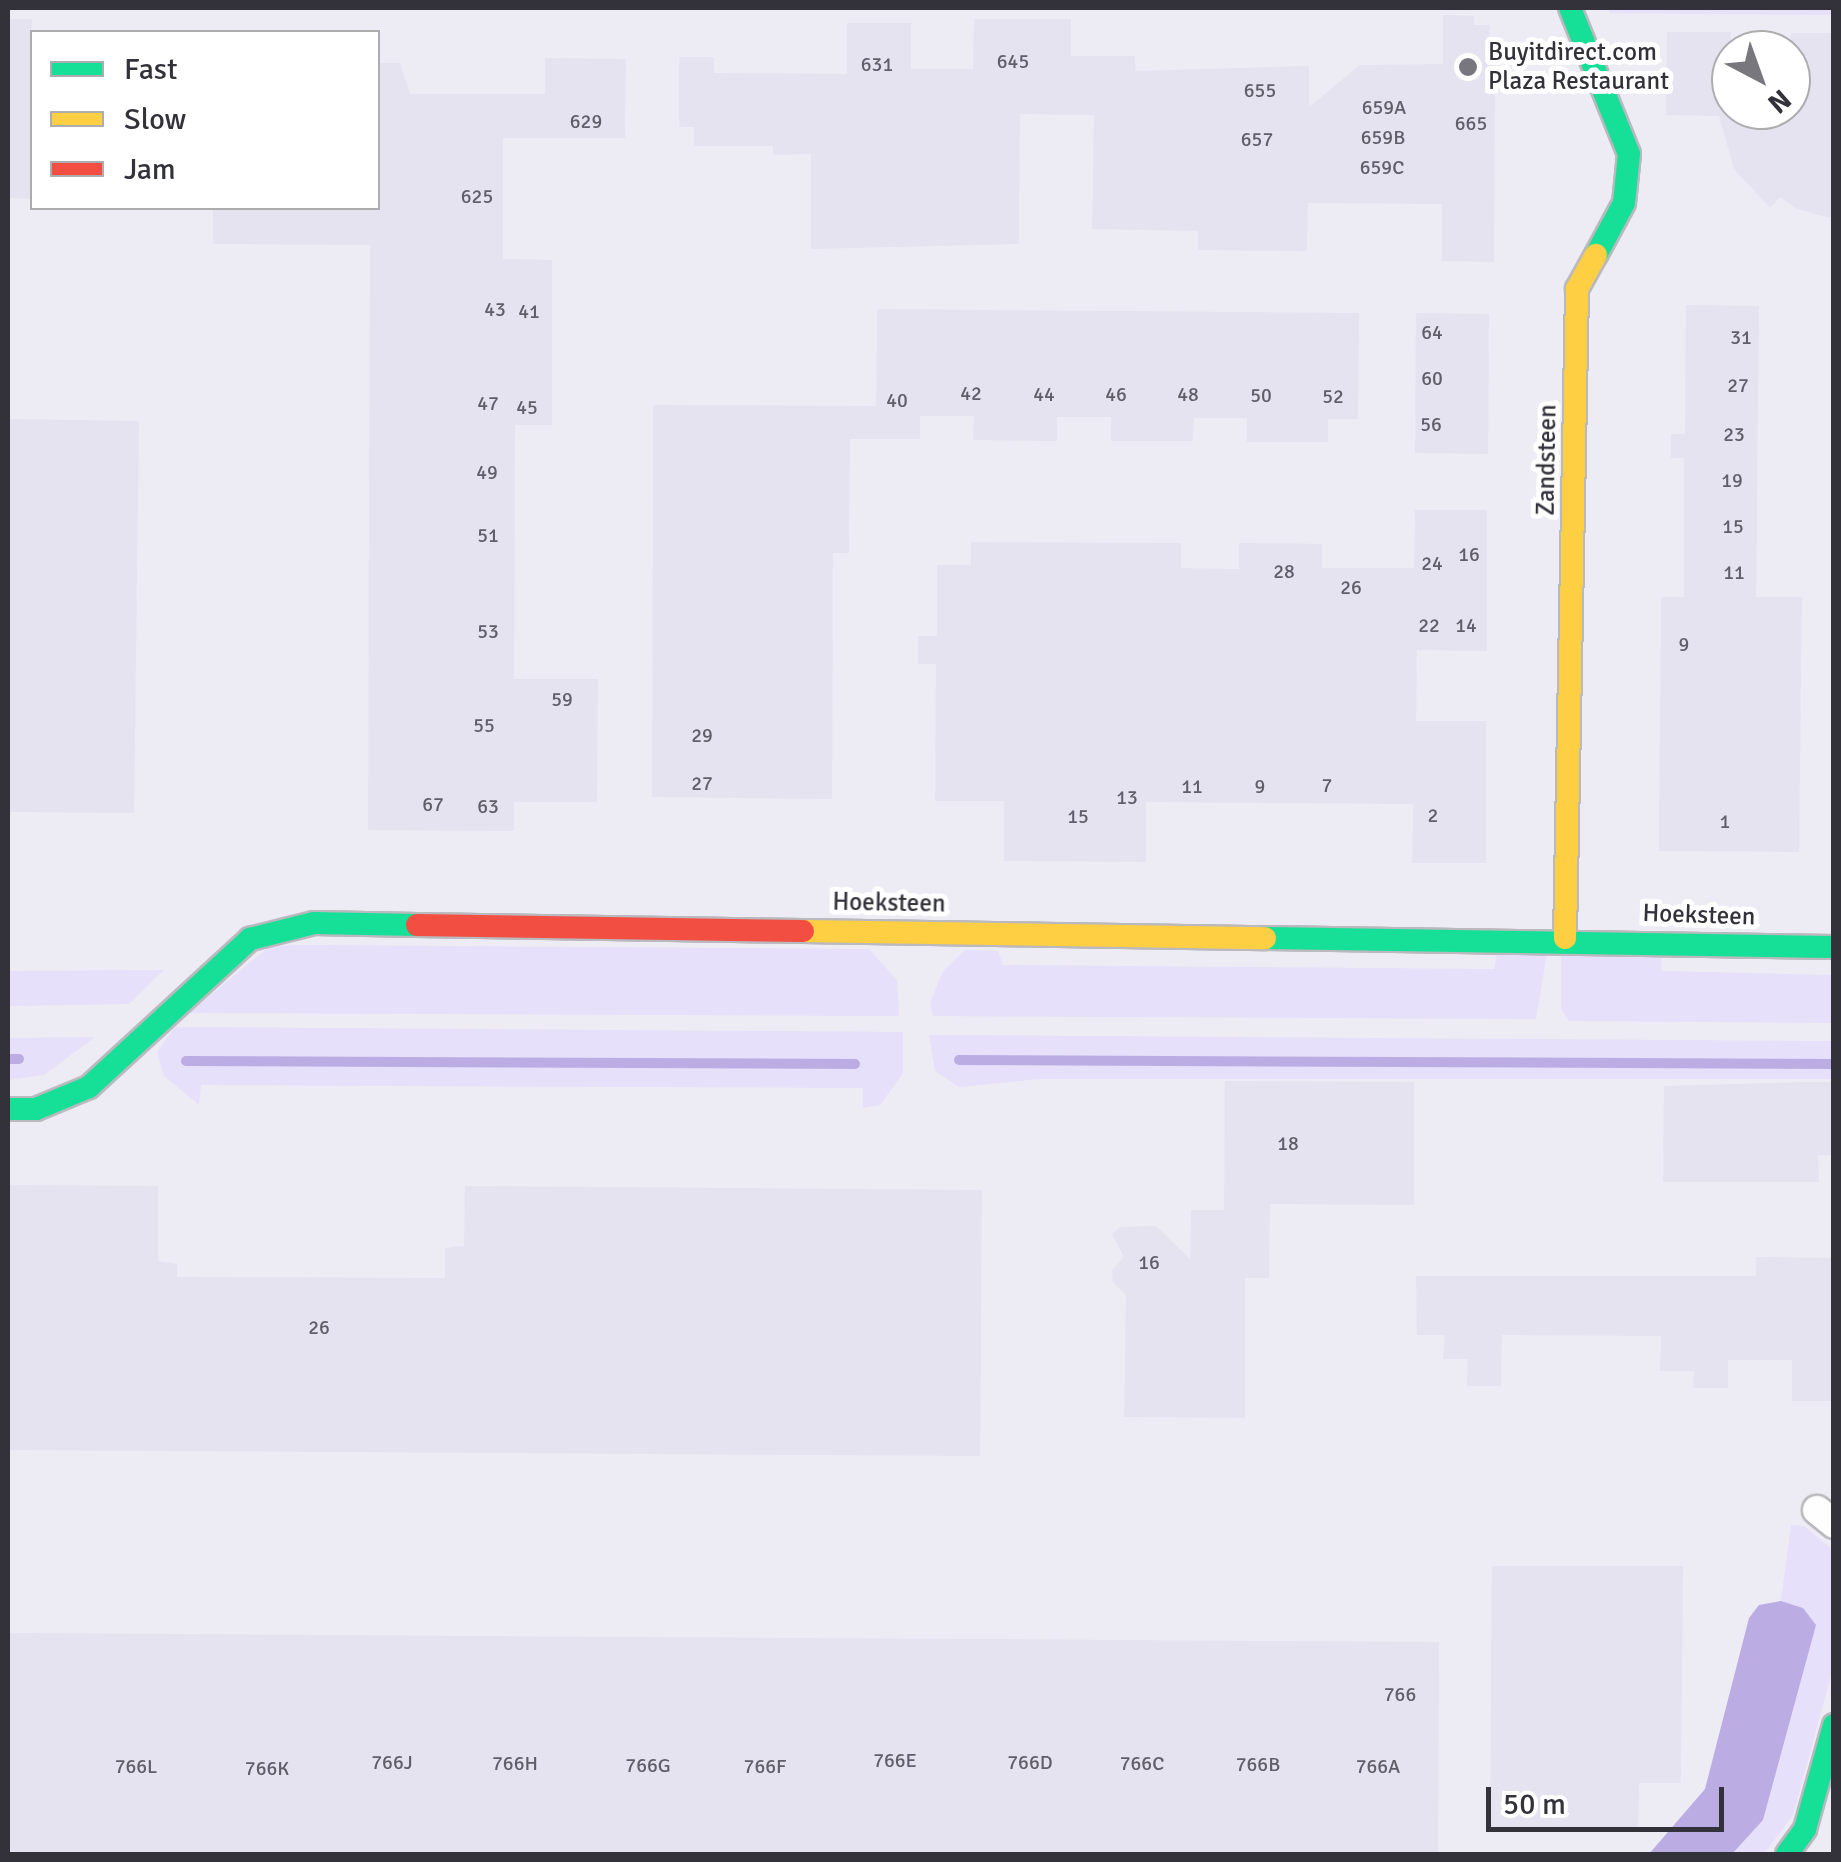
<!DOCTYPE html>
<html>
<head>
<meta charset="utf-8">
<style>
	body { margin:0 }
	#map { position:relative; width:1841px; height:1862px; overflow:hidden; background:#f9f8fb; font-family:Signika,sans-serif }
	div>[style] { position:absolute }
	[style*='--x'] { left:calc(var(--x)*1px); top:calc(var(--y)*1px); width:calc(var(--w)*1px); rotate:calc(var(--a)*1deg) }
	.built>* { inset:0; background:#edebf3 }
	.green>* { inset:0; background:#e6e0fa }
	.water>* { inset:0; background:#bbade3 }
	.stream>* { height:10px; margin:-5px; padding:0 5px; transform-origin:5px; border-radius:5px; background:#bbade3 }
	.building>* { inset:0; background:#e6e3f1 }
	.roads { filter:drop-shadow(2px 0 #bab9be) drop-shadow(-2px 0 #bab9be) drop-shadow(0 2px #bab9be) drop-shadow(0 -2px #bab9be) }
	.street>* { height:28px; margin:-14px; padding:0 14px; transform-origin:14px; border-radius:14px; background:#fefefe }
	.fast>* { height:22px; margin:-11px; padding:0 11px; transform-origin:11px; border-radius:11px; background:#16e098 }
	.slow>* { height:22px; margin:-11px; padding:0 11px; transform-origin:11px; border-radius:11px; background:#ffcf43 }
	.jam>* { height:22px; margin:-11px; padding:0 11px; transform-origin:11px; border-radius:11px; background:#f24e42 }
	.dots>* { width:28px; height:28px; translate:-50% -50%; box-sizing:border-box; border:5px solid #fff; border-radius:50% }
	span { translate:-50% -50%; white-space:nowrap; text-align:center; line-height:1.15; -webkit-text-stroke:10px #fff; paint-order:stroke }
	.number-label { font-size:20px; color:#605e68 }
	.number-label span { -webkit-text-stroke-width:0 }
	.poi-label { font-size:25px; color:#33313a }
	.left { translate:0 -50%; text-align:left }
	.street-label { font-size:25px; color:#33313a }
	.frame { position:absolute; inset:0; border:10px solid #33313a; pointer-events:none }
	.legend { position:absolute; left:30px; top:30px; width:350px; height:180px; box-sizing:border-box; background:#fff; border:2px solid #adadb0; margin:0; padding:12px 18px; list-style:none; font-size:30px; color:#33313a }
	.legend li { display:flex; align-items:center; gap:20px; height:50px }
	.legend b { width:50px; border:2px solid #adadb0 }
	.north { position:absolute; left:1711px; top:30px; width:100px; height:100px; box-sizing:border-box; background:#fff; border:2px solid #adadb0; border-radius:50%; rotate:139deg; font-size:28px; font-weight:700; line-height:40px; text-align:center; color:#33313a }
	.north::after { content:''; display:block; margin:auto; width:35px; height:45px; background:#78777e; clip-path:polygon(50% 0,100% 100%,50% 72%,0 100%) }
	.scale { position:absolute; left:1486px; top:1787px; width:238px; height:45px; box-sizing:border-box; border:5px solid #33313a; border-top:0; padding-left:12px; font-size:30px; line-height:35px; white-space:nowrap; color:#33313a; -webkit-text-stroke:8px #fff; paint-order:stroke }
</style>
</head>
<body>
<div id="map">
	<div class="built">
		<i style="clip-path:polygon(evenodd,8px 8px,1833px 8px,1833px 1854px,8px 1854px,8px 8px,32px 32px,378px 32px,378px 208px,32px 208px,32px 32px,8px 8px,1731px 50px,1791px 50px,1791px 110px,1731px 110px,1731px 50px)"></i>
	</div>
	<div class="green">
		<i style="clip-path:polygon(1608px 8px,1833px 8px,1834px 15px,1610px 13px)"></i>
		<i style="clip-path:polygon(301px 945px,869px 949px,897px 980px,899px 1016px,189px 1013px,270px 946px)"></i>
		<i style="clip-path:polygon(965px 950px,998px 951px,1003px 965px,1494px 969px,1497px 953px,1547px 953px,1536px 1019px,933px 1016px,930px 1003px,943px 971px)"></i>
		<i style="clip-path:polygon(1561px 954px,1661px 956px,1662px 971px,1833px 975px,1833px 1023px,1569px 1021px,1561px 1009px)"></i>
		<i style="clip-path:polygon(164px 970px,129px 1004px,8px 1006px,8px 971px)"></i>
		<i style="clip-path:polygon(175px 1027px,903px 1032px,903px 1073px,880px 1105px,863px 1108px,863px 1088px,201px 1085px,199px 1105px,164px 1076px,157px 1052px)"></i>
		<i style="clip-path:polygon(929px 1035px,1833px 1041px,1834px 1079px,1040px 1079px,959px 1087px,935px 1071px)"></i>
		<i style="clip-path:polygon(95px 1037px,44px 1075px,8px 1080px,8px 1038px)"></i>
		<i style="clip-path:polygon(1791px 1525px,1804px 1526px,1833px 1550px,1833px 1668px,1793px 1815px,1764px 1854px,1732px 1854px,1763px 1820px,1803px 1608px,1781px 1601px)"></i>
	</div>
	<div class="water">
		<i style="clip-path:polygon(1781px 1601px,1803px 1608px,1816px 1625px,1763px 1820px,1732px 1854px,1649px 1854px,1705px 1789px,1749px 1618px,1759px 1605px)"></i>
	</div>
	<div class="stream">
		<i style="--x:8;--y:1059;--w:11;--a:0"></i>
		<i style="--x:959;--y:1060;--w:875;--a:0.26"></i>
		<i style="--x:186;--y:1061;--w:669;--a:0.26"></i>
	</div>
	<div class="building">
		<i style="clip-path:polygon(1443px 15px,1474px 16px,1474px 25px,1490px 25px,1489px 45px,1495px 46px,1494px 262px,1442px 261px,1442px 204px,1308px 203px,1307px 251px,1198px 250px,1198px 231px,1092px 229px,1094px 115px,1020px 114px,1019px 244px,811px 249px,811px 154px,773px 155px,773px 146px,694px 146px,694px 127px,679px 127px,679px 57px,714px 57px,714px 73px,847px 74px,847px 23px,911px 23px,911px 69px,973px 69px,974px 19px,1071px 19px,1071px 56px,1135px 56px,1135px 71px,1309px 66px,1309px 107px,1360px 65px,1443px 64px)"></i>
		<i style="clip-path:polygon(8px 19px,32px 19px,32px 199px,8px 198px)"></i>
		<i style="clip-path:polygon(1667px 32px,1731px 32px,1731px 110px,1791px 110px,1791px 33px,1834px 33px,1834px 219px,1797px 209px,1780px 197px,1770px 208px,1734px 169px,1719px 116px,1666px 115px)"></i>
		<i style="clip-path:polygon(545px 58px,626px 59px,625px 138px,503px 138px,503px 259px,552px 260px,552px 425px,515px 425px,514px 679px,598px 679px,597px 802px,514px 802px,514px 831px,368px 830px,370px 245px,213px 244px,213px 208px,378px 208px,378px 63px,400px 63px,410px 94px,545px 94px)"></i>
		<i style="clip-path:polygon(1686px 305px,1759px 306px,1756px 597px,1802px 597px,1799px 852px,1659px 851px,1661px 597px,1684px 597px,1684px 458px,1671px 458px,1671px 434px,1685px 434px)"></i>
		<i style="clip-path:polygon(877px 309px,1359px 313px,1358px 419px,1328px 419px,1328px 442px,1247px 442px,1247px 418px,1194px 418px,1193px 441px,1111px 441px,1111px 417px,1057px 417px,1057px 441px,973px 440px,974px 416px,920px 416px,920px 439px,850px 439px,849px 553px,833px 553px,832px 799px,652px 797px,653px 405px,876px 406px)"></i>
		<i style="clip-path:polygon(1416px 313px,1489px 314px,1488px 454px,1415px 453px)"></i>
		<i style="clip-path:polygon(8px 419px,139px 421px,134px 813px,8px 812px)"></i>
		<i style="clip-path:polygon(1415px 510px,1487px 510px,1487px 651px,1417px 650px,1416px 721px,1486px 721px,1486px 863px,1412px 863px,1413px 804px,1146px 802px,1146px 862px,1004px 861px,1004px 801px,935px 801px,936px 664px,918px 664px,918px 636px,937px 636px,937px 565px,971px 565px,971px 542px,1181px 543px,1181px 568px,1239px 569px,1239px 543px,1322px 544px,1322px 568px,1414px 568px)"></i>
		<i style="clip-path:polygon(1225px 1081px,1414px 1082px,1414px 1205px,1270px 1204px,1269px 1278px,1245px 1278px,1245px 1418px,1124px 1417px,1126px 1295px,1113px 1282px,1112px 1270px,1124px 1257px,1112px 1234px,1120px 1227px,1156px 1226px,1190px 1259px,1191px 1210px,1224px 1210px)"></i>
		<i style="clip-path:polygon(1804px 1082px,1834px 1082px,1834px 1155px,1818px 1155px,1819px 1182px,1663px 1182px,1664px 1086px)"></i>
		<i style="clip-path:polygon(8px 1185px,158px 1186px,158px 1261px,177px 1264px,177px 1277px,445px 1278px,445px 1248px,464px 1246px,465px 1186px,982px 1190px,980px 1456px,8px 1450px)"></i>
		<i style="clip-path:polygon(1756px 1257px,1834px 1258px,1834px 1401px,1792px 1401px,1792px 1360px,1728px 1360px,1728px 1388px,1693px 1388px,1694px 1371px,1660px 1371px,1661px 1336px,1502px 1335px,1501px 1386px,1467px 1386px,1468px 1359px,1443px 1359px,1445px 1335px,1417px 1335px,1416px 1276px,1756px 1276px)"></i>
		<i style="clip-path:polygon(1492px 1566px,1683px 1566px,1681px 1783px,1639px 1783px,1638px 1830px,1490px 1830px)"></i>
		<i style="clip-path:polygon(8px 1633px,1439px 1642px,1438px 1854px,8px 1854px)"></i>
	</div>
	<div class="roads">
		<div class="street">
			<i style="--x:1817;--y:1510;--w:22;--a:39"></i>
		</div>
		<div class="fast">
			<i style="--x:1570;--y:8;--w:157;--a:68"></i>
			<i style="--x:1629;--y:154;--w:49;--a:95.8"></i>
			<i style="--x:1624;--y:203;--w:59;--a:118.3"></i>
			<i style="--x:1265;--y:938;--w:569;--a:0.91"></i>
			<i style="--x:8;--y:1109;--w:28;--a:0"></i>
			<i style="--x:36;--y:1109;--w:57;--a:-22.5"></i>
			<i style="--x:89;--y:1087;--w:219;--a:-42.6"></i>
			<i style="--x:250;--y:939;--w:66;--a:-14"></i>
			<i style="--x:314;--y:923;--w:103;--a:1.1"></i>
			<i style="--x:1787;--y:1854;--w:31;--a:-54"></i>
			<i style="--x:1805;--y:1829;--w:108;--a:-74.4"></i>
		</div>
		<div class="slow">
			<i style="--x:803;--y:931;--w:462;--a:0.9"></i>
			<i style="--x:1565;--y:938;--w:649;--a:-88.94"></i>
			<i style="--x:1577;--y:289;--w:39;--a:-61"></i>
		</div>
		<div class="jam">
			<i style="--x:417;--y:925;--w:386;--a:0.9"></i>
		</div>
	</div>
	<div class="dots">
		<i style="left:1468px;top:67px;background:#78777e"></i>
	</div>
	<div class="number-label">
		<span style="left:1013px;top:61px">645</span>
		<span style="left:877px;top:64px">631</span>
		<span style="left:1260px;top:90px">655</span>
		<span style="left:1384px;top:107px">659A</span>
		<span style="left:586px;top:121px">629</span>
		<span style="left:1471px;top:123px">665</span>
		<span style="left:1383px;top:137px">659B</span>
		<span style="left:1257px;top:139px">657</span>
		<span style="left:1382px;top:167px">659C</span>
		<span style="left:477px;top:196px">625</span>
		<span style="left:495px;top:309px">43</span>
		<span style="left:529px;top:311px">41</span>
		<span style="left:1432px;top:332px">64</span>
		<span style="left:1741px;top:337px">31</span>
		<span style="left:1432px;top:378px">60</span>
		<span style="left:1738px;top:385px">27</span>
		<span style="left:971px;top:393px">42</span>
		<span style="left:1044px;top:394px">44</span>
		<span style="left:1116px;top:394px">46</span>
		<span style="left:1188px;top:394px">48</span>
		<span style="left:1261px;top:395px">50</span>
		<span style="left:1333px;top:396px">52</span>
		<span style="left:897px;top:400px">40</span>
		<span style="left:488px;top:403px">47</span>
		<span style="left:527px;top:407px">45</span>
		<span style="left:1431px;top:424px">56</span>
		<span style="left:1734px;top:434px">23</span>
		<span style="left:487px;top:472px">49</span>
		<span style="left:1732px;top:480px">19</span>
		<span style="left:1733px;top:526px">15</span>
		<span style="left:488px;top:535px">51</span>
		<span style="left:1469px;top:554px">16</span>
		<span style="left:1432px;top:563px">24</span>
		<span style="left:1284px;top:571px">28</span>
		<span style="left:1734px;top:572px">11</span>
		<span style="left:1351px;top:587px">26</span>
		<span style="left:1429px;top:625px">22</span>
		<span style="left:1466px;top:625px">14</span>
		<span style="left:488px;top:631px">53</span>
		<span style="left:1684px;top:644px">9</span>
		<span style="left:562px;top:699px">59</span>
		<span style="left:484px;top:725px">55</span>
		<span style="left:702px;top:735px">29</span>
		<span style="left:702px;top:783px">27</span>
		<span style="left:1327px;top:785px">7</span>
		<span style="left:1192px;top:786px">11</span>
		<span style="left:1260px;top:786px">9</span>
		<span style="left:1127px;top:797px">13</span>
		<span style="left:433px;top:804px">67</span>
		<span style="left:488px;top:806px">63</span>
		<span style="left:1433px;top:815px">2</span>
		<span style="left:1078px;top:816px">15</span>
		<span style="left:1725px;top:821px">1</span>
		<span style="left:1288px;top:1143px">18</span>
		<span style="left:1149px;top:1262px">16</span>
		<span style="left:319px;top:1327px">26</span>
		<span style="left:1400px;top:1694px">766</span>
		<span style="left:895px;top:1760px">766E</span>
		<span style="left:392px;top:1762px">766J</span>
		<span style="left:1030px;top:1762px">766D</span>
		<span style="left:515px;top:1763px">766H</span>
		<span style="left:1142px;top:1763px">766C</span>
		<span style="left:1258px;top:1764px">766B</span>
		<span style="left:648px;top:1765px">766G</span>
		<span style="left:136px;top:1766px">766L</span>
		<span style="left:765px;top:1766px">766F</span>
		<span style="left:1378px;top:1766px">766A</span>
		<span style="left:267px;top:1768px">766K</span>
	</div>
	<div class="poi-label">
		<span class="left" style="left:1488px;top:67px">Buyitdirect.com<br>Plaza Restaurant</span>
	</div>
	<div class="street-label">
		<span style="left:1547px;top:460px;rotate:-89deg">Zandsteen</span>
		<span style="left:889px;top:903px;rotate:1deg">Hoeksteen</span>
		<span style="left:1699px;top:915px;rotate:2deg">Hoeksteen</span>
	</div>
	<div class="frame"></div>
	<ul class="legend">
	<li><b style="height:12px;background:#16e098"></b>Fast</li>
	<li><b style="height:12px;background:#ffcf43"></b>Slow</li>
	<li><b style="height:12px;background:#f24e42"></b>Jam</li>
	</ul>
	<div class="north">N</div>
	<div class="scale">50 m</div>
</div>
</body>
</html>
